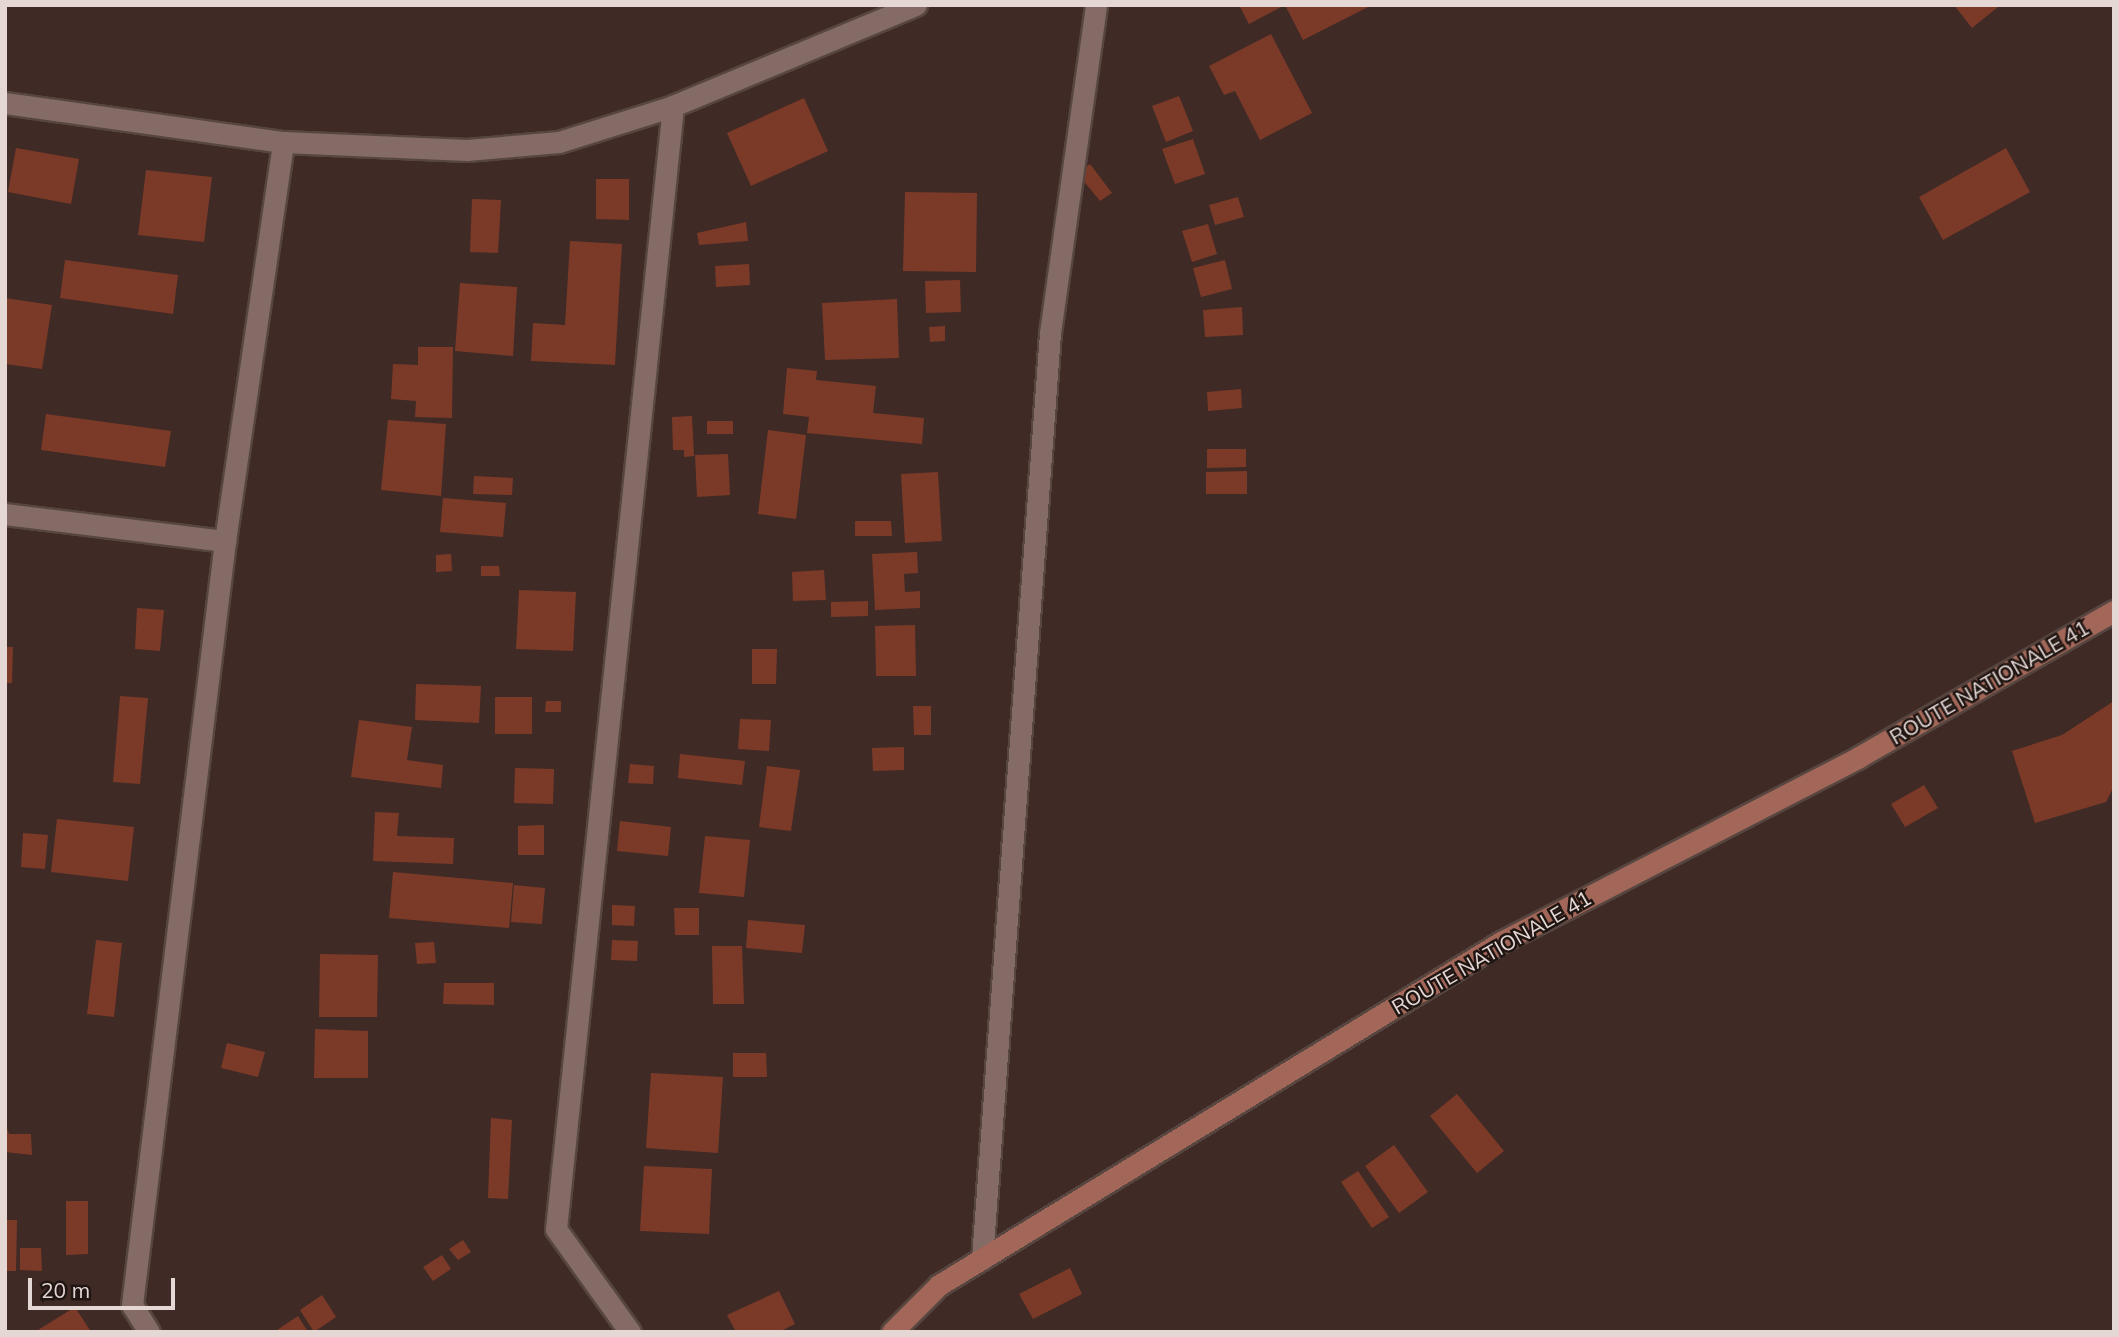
<!DOCTYPE html>
<html>
<head>
<meta charset="utf-8">
<style>
	body { margin:0 }
	#map { position:relative; width:2119px; height:1337px; overflow:hidden; background:#3f2a25; font-family:Mulish,sans-serif }
	div>[style] { position:absolute }
	[style*='--x'] { left:calc(var(--x)*1px); top:calc(var(--y)*1px); width:calc(var(--w)*1px); rotate:calc(var(--a)*1deg) }
	.building>* { inset:0; background:#7b3a28 }
	.roads { filter:drop-shadow(2px 0 #574640) drop-shadow(-2px 0 #574640) drop-shadow(0 2px #574640) drop-shadow(0 -2px #574640) }
	.street>* { height:21px; margin:-10.5px; padding:0 10.5px; transform-origin:10.5px; border-radius:10.5px; background:#846b65 }
	.secondary>* { height:21px; margin:-10.5px; padding:0 10.5px; transform-origin:10.5px; border-radius:10.5px; background:#a26758 }
	span { translate:-50% -50%; white-space:nowrap; text-align:center; line-height:1.15; -webkit-text-stroke:5px #1f1613; paint-order:stroke }
	.street-label { font-size:21px; color:#e5d7d3 }
	.frame { position:absolute; inset:0; border:7px solid #e5d7d3; pointer-events:none }
	.scale { position:absolute; left:28px; top:1278px; width:147px; height:32px; box-sizing:border-box; border:4px solid #e5d7d3; border-top:0; padding-left:9px; font-size:21px; line-height:24px; white-space:nowrap; color:#e5d7d3; -webkit-text-stroke:5px #1f1613; paint-order:stroke }
</style>
</head>
<body>
<div id="map">
	<div class="building">
		<i style="clip-path:polygon(1239px 5px,1372px 5px,1303px 40px,1285px 5px,1249px 24px)"></i>
		<i style="clip-path:polygon(1954px 5px,1997px 5px,1998px 7px,1972px 28px)"></i>
		<i style="clip-path:polygon(1271px 34px,1312px 113px,1260px 140px,1235px 91px,1224px 95px,1209px 66px)"></i>
		<i style="clip-path:polygon(1179px 96px,1193px 131px,1166px 142px,1152px 106px)"></i>
		<i style="clip-path:polygon(804px 98px,828px 151px,751px 186px,727px 133px)"></i>
		<i style="clip-path:polygon(1193px 139px,1205px 174px,1175px 184px,1162px 149px)"></i>
		<i style="clip-path:polygon(16px 148px,79px 159px,71px 204px,8px 192px)"></i>
		<i style="clip-path:polygon(2006px 148px,2030px 192px,1943px 240px,1919px 197px)"></i>
		<i style="clip-path:polygon(1090px 164px,1112px 193px,1100px 201px,1077px 173px)"></i>
		<i style="clip-path:polygon(146px 170px,212px 177px,204px 242px,138px 235px)"></i>
		<i style="clip-path:polygon(596px 179px,629px 179px,629px 220px,596px 219px)"></i>
		<i style="clip-path:polygon(905px 192px,977px 193px,976px 272px,903px 271px)"></i>
		<i style="clip-path:polygon(1238px 197px,1244px 217px,1215px 225px,1209px 205px)"></i>
		<i style="clip-path:polygon(472px 199px,501px 200px,498px 253px,470px 252px)"></i>
		<i style="clip-path:polygon(746px 222px,748px 241px,699px 245px,697px 233px)"></i>
		<i style="clip-path:polygon(1208px 224px,1217px 254px,1192px 262px,1182px 231px)"></i>
		<i style="clip-path:polygon(570px 241px,622px 244px,615px 365px,531px 361px,533px 323px,565px 325px)"></i>
		<i style="clip-path:polygon(65px 260px,178px 275px,173px 314px,60px 298px)"></i>
		<i style="clip-path:polygon(1225px 260px,1232px 289px,1201px 297px,1193px 268px)"></i>
		<i style="clip-path:polygon(749px 264px,750px 285px,716px 287px,715px 266px)"></i>
		<i style="clip-path:polygon(960px 280px,961px 312px,926px 313px,925px 281px)"></i>
		<i style="clip-path:polygon(460px 283px,517px 287px,513px 356px,455px 351px)"></i>
		<i style="clip-path:polygon(5px 298px,52px 305px,42px 369px,5px 364px)"></i>
		<i style="clip-path:polygon(897px 299px,899px 358px,825px 360px,822px 303px)"></i>
		<i style="clip-path:polygon(1242px 307px,1243px 335px,1205px 337px,1203px 310px)"></i>
		<i style="clip-path:polygon(945px 326px,945px 341px,930px 342px,929px 327px)"></i>
		<i style="clip-path:polygon(418px 347px,453px 347px,452px 418px,415px 417px,416px 401px,391px 399px,393px 364px,418px 365px)"></i>
		<i style="clip-path:polygon(787px 368px,817px 371px,816px 380px,876px 386px,873px 413px,924px 418px,922px 444px,807px 433px,809px 417px,783px 414px)"></i>
		<i style="clip-path:polygon(1241px 389px,1242px 408px,1208px 411px,1207px 392px)"></i>
		<i style="clip-path:polygon(46px 414px,171px 431px,165px 467px,41px 450px)"></i>
		<i style="clip-path:polygon(692px 416px,694px 456px,684px 457px,684px 450px,673px 450px,672px 417px)"></i>
		<i style="clip-path:polygon(388px 420px,446px 424px,441px 496px,381px 490px)"></i>
		<i style="clip-path:polygon(707px 421px,733px 421px,733px 434px,707px 434px)"></i>
		<i style="clip-path:polygon(768px 430px,806px 435px,796px 519px,758px 514px)"></i>
		<i style="clip-path:polygon(1207px 449px,1246px 449px,1246px 467px,1207px 468px)"></i>
		<i style="clip-path:polygon(728px 454px,730px 495px,697px 497px,695px 455px)"></i>
		<i style="clip-path:polygon(1247px 471px,1247px 494px,1206px 494px,1206px 472px)"></i>
		<i style="clip-path:polygon(938px 472px,942px 541px,905px 543px,901px 474px)"></i>
		<i style="clip-path:polygon(474px 476px,513px 478px,512px 495px,473px 494px)"></i>
		<i style="clip-path:polygon(443px 498px,506px 503px,503px 537px,440px 532px)"></i>
		<i style="clip-path:polygon(855px 521px,891px 521px,892px 536px,855px 536px)"></i>
		<i style="clip-path:polygon(917px 552px,918px 573px,904px 574px,905px 592px,920px 591px,920px 608px,875px 610px,872px 554px)"></i>
		<i style="clip-path:polygon(451px 554px,452px 571px,436px 572px,436px 555px)"></i>
		<i style="clip-path:polygon(481px 566px,499px 566px,500px 576px,481px 576px)"></i>
		<i style="clip-path:polygon(824px 570px,826px 600px,793px 601px,792px 572px)"></i>
		<i style="clip-path:polygon(519px 590px,576px 592px,573px 651px,516px 649px)"></i>
		<i style="clip-path:polygon(868px 601px,868px 616px,831px 617px,831px 602px)"></i>
		<i style="clip-path:polygon(137px 608px,164px 610px,160px 651px,135px 649px)"></i>
		<i style="clip-path:polygon(915px 625px,916px 676px,876px 676px,875px 626px)"></i>
		<i style="clip-path:polygon(5px 647px,13px 647px,12px 683px,5px 683px)"></i>
		<i style="clip-path:polygon(752px 649px,777px 649px,776px 684px,752px 684px)"></i>
		<i style="clip-path:polygon(416px 684px,481px 686px,479px 723px,415px 720px)"></i>
		<i style="clip-path:polygon(120px 696px,148px 698px,140px 784px,113px 782px)"></i>
		<i style="clip-path:polygon(495px 697px,532px 697px,532px 734px,495px 734px)"></i>
		<i style="clip-path:polygon(546px 701px,561px 701px,561px 712px,545px 712px)"></i>
		<i style="clip-path:polygon(2114px 701px,2114px 786px,2106px 802px,2035px 823px,2012px 751px,2062px 735px)"></i>
		<i style="clip-path:polygon(913px 706px,931px 706px,931px 735px,914px 735px)"></i>
		<i style="clip-path:polygon(740px 719px,771px 720px,769px 751px,738px 749px)"></i>
		<i style="clip-path:polygon(359px 720px,412px 727px,407px 760px,443px 765px,441px 788px,351px 777px)"></i>
		<i style="clip-path:polygon(904px 747px,904px 770px,873px 771px,872px 748px)"></i>
		<i style="clip-path:polygon(680px 754px,745px 761px,742px 785px,678px 778px)"></i>
		<i style="clip-path:polygon(630px 764px,654px 766px,653px 784px,628px 783px)"></i>
		<i style="clip-path:polygon(767px 766px,800px 770px,791px 831px,759px 827px)"></i>
		<i style="clip-path:polygon(515px 768px,554px 769px,553px 804px,514px 803px)"></i>
		<i style="clip-path:polygon(1924px 785px,1938px 808px,1905px 827px,1891px 804px)"></i>
		<i style="clip-path:polygon(375px 812px,399px 813px,397px 836px,454px 838px,453px 864px,373px 861px)"></i>
		<i style="clip-path:polygon(57px 819px,134px 827px,128px 881px,51px 872px)"></i>
		<i style="clip-path:polygon(620px 821px,671px 827px,668px 856px,617px 851px)"></i>
		<i style="clip-path:polygon(544px 825px,544px 855px,518px 855px,518px 826px)"></i>
		<i style="clip-path:polygon(23px 833px,48px 835px,45px 869px,21px 867px)"></i>
		<i style="clip-path:polygon(705px 836px,750px 840px,744px 897px,699px 893px)"></i>
		<i style="clip-path:polygon(393px 872px,513px 883px,509px 928px,389px 918px)"></i>
		<i style="clip-path:polygon(514px 885px,545px 888px,542px 924px,511px 922px)"></i>
		<i style="clip-path:polygon(612px 905px,635px 906px,634px 926px,612px 925px)"></i>
		<i style="clip-path:polygon(674px 908px,699px 908px,699px 935px,675px 935px)"></i>
		<i style="clip-path:polygon(748px 920px,805px 925px,802px 953px,746px 948px)"></i>
		<i style="clip-path:polygon(96px 940px,122px 943px,114px 1017px,87px 1014px)"></i>
		<i style="clip-path:polygon(612px 940px,638px 941px,637px 961px,611px 960px)"></i>
		<i style="clip-path:polygon(434px 942px,436px 963px,417px 964px,415px 943px)"></i>
		<i style="clip-path:polygon(712px 946px,742px 946px,744px 1004px,713px 1004px)"></i>
		<i style="clip-path:polygon(320px 954px,378px 955px,377px 1017px,319px 1017px)"></i>
		<i style="clip-path:polygon(444px 983px,494px 983px,494px 1005px,443px 1004px)"></i>
		<i style="clip-path:polygon(315px 1029px,368px 1031px,368px 1078px,314px 1078px)"></i>
		<i style="clip-path:polygon(227px 1043px,265px 1052px,258px 1077px,221px 1068px)"></i>
		<i style="clip-path:polygon(733px 1053px,766px 1053px,767px 1077px,733px 1077px)"></i>
		<i style="clip-path:polygon(651px 1073px,723px 1077px,718px 1153px,646px 1148px)"></i>
		<i style="clip-path:polygon(1457px 1094px,1504px 1151px,1477px 1173px,1430px 1116px)"></i>
		<i style="clip-path:polygon(491px 1118px,512px 1120px,508px 1199px,488px 1198px)"></i>
		<i style="clip-path:polygon(5px 1122px,9px 1134px,31px 1134px,32px 1155px,5px 1152px)"></i>
		<i style="clip-path:polygon(1394px 1145px,1428px 1192px,1399px 1213px,1365px 1166px)"></i>
		<i style="clip-path:polygon(644px 1166px,712px 1169px,709px 1234px,640px 1231px)"></i>
		<i style="clip-path:polygon(1358px 1171px,1389px 1217px,1372px 1228px,1341px 1182px)"></i>
		<i style="clip-path:polygon(66px 1201px,88px 1201px,88px 1254px,66px 1255px)"></i>
		<i style="clip-path:polygon(5px 1220px,17px 1220px,16px 1271px,5px 1271px)"></i>
		<i style="clip-path:polygon(463px 1240px,471px 1252px,458px 1260px,449px 1249px)"></i>
		<i style="clip-path:polygon(20px 1248px,41px 1248px,42px 1271px,20px 1270px)"></i>
		<i style="clip-path:polygon(442px 1255px,451px 1269px,433px 1281px,423px 1267px)"></i>
		<i style="clip-path:polygon(1070px 1268px,1082px 1294px,1033px 1319px,1019px 1294px)"></i>
		<i style="clip-path:polygon(779px 1291px,795px 1324px,779px 1332px,736px 1332px,727px 1315px)"></i>
		<i style="clip-path:polygon(322px 1295px,336px 1317px,314px 1332px,300px 1310px)"></i>
		<i style="clip-path:polygon(75px 1307px,91px 1332px,39px 1332px,38px 1330px)"></i>
		<i style="clip-path:polygon(298px 1316px,308px 1332px,274px 1332px)"></i>
	</div>
	<div class="roads">
		<div class="street">
			<i style="--x:5;--y:103;--w:281;--a:8"></i>
			<i style="--x:283;--y:142;--w:184;--a:2.5"></i>
			<i style="--x:467;--y:150;--w:92;--a:-5"></i>
			<i style="--x:559;--y:142;--w:120;--a:-17.5"></i>
			<i style="--x:673;--y:106;--w:263;--a:-22.6"></i>
			<i style="--x:5;--y:514;--w:222;--a:7"></i>
			<i style="--x:982;--y:1259;--w:928;--a:-85.8"></i>
			<i style="--x:1050;--y:333;--w:331;--a:-82"></i>
			<i style="--x:149;--y:1332;--w:32;--a:-122"></i>
			<i style="--x:132;--y:1305;--w:770;--a:-83.06"></i>
			<i style="--x:225;--y:541;--w:403;--a:-81.7"></i>
			<i style="--x:630;--y:1332;--w:127;--a:-125.7"></i>
			<i style="--x:556;--y:1229;--w:1129;--a:-84.05"></i>
		</div>
		<div class="secondary">
			<i style="--x:892;--y:1332;--w:66;--a:-45"></i>
			<i style="--x:939;--y:1285;--w:658;--a:-31.4"></i>
			<i style="--x:1501;--y:942;--w:403;--a:-27.3"></i>
			<i style="--x:1859;--y:757;--w:294;--a:-29.8"></i>
		</div>
	</div>
	<div class="street-label">
		<span style="left:1989px;top:682px;rotate:-30deg">ROUTE NATIONALE 41</span>
		<span style="left:1491px;top:952px;rotate:-30deg">ROUTE NATIONALE 41</span>
	</div>
	<div class="frame"></div>
	<div class="scale">20 m</div>
</div>
</body>
</html>
